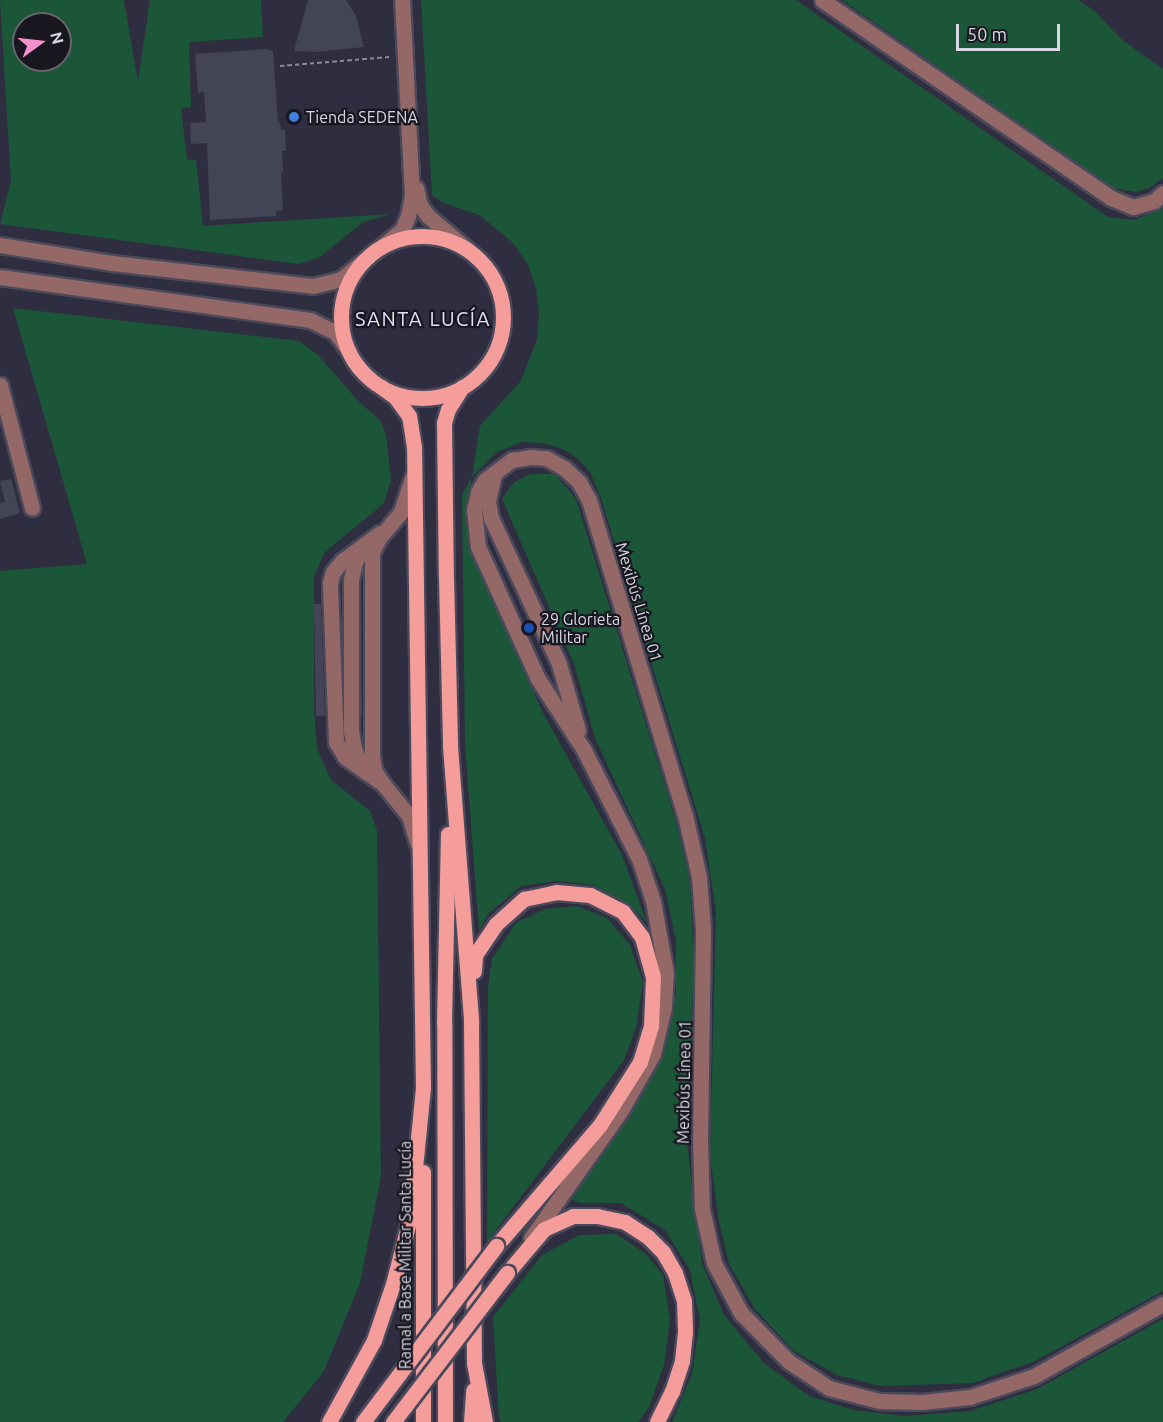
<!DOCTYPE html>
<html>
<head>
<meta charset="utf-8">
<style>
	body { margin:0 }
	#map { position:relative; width:1163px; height:1422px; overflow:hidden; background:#2f2e41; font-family:Ubuntu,sans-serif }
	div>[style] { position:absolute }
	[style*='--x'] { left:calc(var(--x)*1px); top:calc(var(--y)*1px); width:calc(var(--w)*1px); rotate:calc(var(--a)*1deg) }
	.green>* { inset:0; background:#1b5638 }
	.building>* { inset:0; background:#444457 }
	.path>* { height:2px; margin-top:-1px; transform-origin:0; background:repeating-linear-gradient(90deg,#8b8a9a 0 4.5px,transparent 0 7.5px) }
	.roads { filter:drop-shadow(2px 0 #4a495b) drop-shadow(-2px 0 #4a495b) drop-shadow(0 2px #4a495b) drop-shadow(0 -2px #4a495b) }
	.minor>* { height:15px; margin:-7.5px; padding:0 7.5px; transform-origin:7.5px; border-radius:7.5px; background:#936867 }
	.major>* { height:15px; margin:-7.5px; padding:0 7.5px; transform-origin:7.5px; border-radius:7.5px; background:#f59d9b }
	.major>.ring { margin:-7.5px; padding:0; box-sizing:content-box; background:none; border:15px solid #f59d9b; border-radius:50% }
	.bridges { filter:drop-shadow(2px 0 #4a495b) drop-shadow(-2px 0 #4a495b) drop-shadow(0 2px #4a495b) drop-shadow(0 -2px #4a495b) }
	.major-bridge>* { height:15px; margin:-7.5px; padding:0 7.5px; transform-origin:7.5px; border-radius:7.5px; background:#f59d9b }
	.dots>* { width:16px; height:16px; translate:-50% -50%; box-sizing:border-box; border:3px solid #181720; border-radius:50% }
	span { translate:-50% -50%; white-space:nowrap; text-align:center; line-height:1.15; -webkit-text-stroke:4.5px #181720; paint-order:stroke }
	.poi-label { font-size:16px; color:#d8d8e4 }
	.left { translate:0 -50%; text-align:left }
	.street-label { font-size:16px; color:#d8d8e4 }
	.quarter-label { font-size:20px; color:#e1e0f9; letter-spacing:1.5px }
	.north { position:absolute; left:12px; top:12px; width:60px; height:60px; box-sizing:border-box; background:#181720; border:2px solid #65646e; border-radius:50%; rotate:75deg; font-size:16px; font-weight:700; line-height:24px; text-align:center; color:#d8d8e4 }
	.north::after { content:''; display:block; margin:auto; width:21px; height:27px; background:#f890cb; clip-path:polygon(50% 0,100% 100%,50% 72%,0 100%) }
	.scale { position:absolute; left:956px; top:24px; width:104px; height:27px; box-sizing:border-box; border:3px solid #d8d8e4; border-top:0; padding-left:8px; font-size:18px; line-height:21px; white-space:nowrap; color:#d8d8e4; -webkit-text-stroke:4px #181720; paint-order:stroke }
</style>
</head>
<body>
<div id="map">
	<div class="green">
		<i style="clip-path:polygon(evenodd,0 0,124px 0,138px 82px,150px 0,261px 0,263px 37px,189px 42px,191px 107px,181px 109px,187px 159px,196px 160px,203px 226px,391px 214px,363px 222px,320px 257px,299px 264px,0 224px,11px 181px,0 0,24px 24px,60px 24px,60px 60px,24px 60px,24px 24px)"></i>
		<i style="clip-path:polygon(421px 0,796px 0,1108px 217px,1134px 220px,1163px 208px,1163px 1291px,1035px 1361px,973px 1383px,880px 1386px,837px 1375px,794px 1351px,755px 1309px,729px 1264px,719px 1221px,710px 1156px,716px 912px,705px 838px,600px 495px,590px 472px,577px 458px,561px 448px,541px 443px,522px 442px,497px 452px,472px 477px,468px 499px,471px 546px,480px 572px,543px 713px,622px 855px,647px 923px,630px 905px,594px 885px,557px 881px,521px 886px,488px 914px,479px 931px,465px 744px,462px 495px,472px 477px,480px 426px,521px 381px,537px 339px,539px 314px,536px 288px,528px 265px,514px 244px,481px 216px,442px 202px,432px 195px)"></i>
		<i style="clip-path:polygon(842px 0,1078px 0,1095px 11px,1121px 39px,1163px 69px,1163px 178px,1150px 188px,1135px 192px,1113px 188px)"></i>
		<i style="clip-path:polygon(13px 308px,299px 341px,318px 355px,358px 401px,380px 420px,386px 434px,391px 480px,384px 503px,325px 552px,314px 576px,314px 710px,317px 749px,331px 780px,370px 811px,377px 831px,381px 1176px,360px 1283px,324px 1371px,283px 1422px,0 1422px,0 571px,87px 564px)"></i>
		<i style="clip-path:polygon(531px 474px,555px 474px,576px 499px,676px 821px,690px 881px,694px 962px,687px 1143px,702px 1263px,724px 1315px,764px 1363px,809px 1396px,854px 1410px,904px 1416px,970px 1411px,1037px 1389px,1163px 1319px,1163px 1422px,672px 1422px,692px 1374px,700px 1320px,690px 1270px,665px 1230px,621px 1203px,580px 1203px,567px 1198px,660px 1054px,676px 993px,676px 941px,665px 889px,595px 738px,574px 664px,502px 499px,514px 482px)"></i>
		<i style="clip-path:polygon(577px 906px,607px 918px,630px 945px,643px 982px,636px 1028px,624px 1060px,487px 1242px,488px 987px,492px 959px,516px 923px,545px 909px)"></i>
		<i style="clip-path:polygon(616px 1234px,645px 1253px,663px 1275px,670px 1320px,664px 1365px,649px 1407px,638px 1422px,501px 1422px,499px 1418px,493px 1317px,542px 1255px,579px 1235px)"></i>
	</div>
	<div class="building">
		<i style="clip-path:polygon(308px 0,346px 0,356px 16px,364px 47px,315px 52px,294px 51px)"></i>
		<i style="clip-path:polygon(266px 49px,273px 51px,278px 122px,280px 123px,281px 130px,285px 130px,286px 151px,282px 151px,283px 172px,281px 172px,283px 210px,276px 211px,276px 216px,210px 220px,207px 143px,191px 144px,190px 123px,206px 122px,204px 92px,198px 93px,195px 54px)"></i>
		<i style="clip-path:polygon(11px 479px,20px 513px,0 519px,0 503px,5px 502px,0 481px)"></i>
		<i style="clip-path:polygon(362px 603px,362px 715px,361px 715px)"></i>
		<i style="clip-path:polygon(314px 604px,321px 604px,325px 716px,316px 716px)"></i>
	</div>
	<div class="path">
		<i style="--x:280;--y:66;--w:110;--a:-4.7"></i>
	</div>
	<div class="roads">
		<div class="minor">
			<i style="--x:822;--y:0;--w:350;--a:34.4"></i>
			<i style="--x:1111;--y:198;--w:24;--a:22"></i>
			<i style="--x:1133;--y:207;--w:22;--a:-16"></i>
			<i style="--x:1154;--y:201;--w:12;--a:-42"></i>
			<i style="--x:416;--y:188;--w:17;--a:77"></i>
			<i style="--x:420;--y:205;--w:14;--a:54"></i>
			<i style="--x:428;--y:216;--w:52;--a:40.4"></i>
			<i style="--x:0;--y:245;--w:113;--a:9.1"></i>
			<i style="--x:112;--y:263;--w:202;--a:6.5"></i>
			<i style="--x:313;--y:286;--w:29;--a:-14"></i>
			<i style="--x:341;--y:279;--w:28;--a:-39"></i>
			<i style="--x:382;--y:246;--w:26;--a:-39"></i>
			<i style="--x:402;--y:230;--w:15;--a:-67"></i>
			<i style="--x:408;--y:216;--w:20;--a:-79"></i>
			<i style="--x:412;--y:196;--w:196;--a:-92.9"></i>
			<i style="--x:0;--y:277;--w:313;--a:7.9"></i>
			<i style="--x:310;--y:320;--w:28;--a:26"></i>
			<i style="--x:335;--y:332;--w:24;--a:54"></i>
			<i style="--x:0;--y:385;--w:127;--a:75.4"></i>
			<i style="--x:494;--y:475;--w:27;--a:103"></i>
			<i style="--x:488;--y:501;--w:17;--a:80"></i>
			<i style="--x:491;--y:518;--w:161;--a:65"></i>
			<i style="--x:559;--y:664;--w:69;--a:73.9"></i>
			<i style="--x:412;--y:478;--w:36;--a:108"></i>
			<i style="--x:401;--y:512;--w:34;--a:130"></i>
			<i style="--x:379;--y:538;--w:16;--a:117"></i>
			<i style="--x:372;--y:552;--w:203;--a:90"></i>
			<i style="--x:372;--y:755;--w:15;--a:82"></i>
			<i style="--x:374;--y:770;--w:17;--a:57"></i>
			<i style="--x:383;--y:784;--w:41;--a:50.9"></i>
			<i style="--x:409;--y:816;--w:28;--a:73"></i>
			<i style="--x:362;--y:549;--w:15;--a:118"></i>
			<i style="--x:355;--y:562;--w:18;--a:103"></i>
			<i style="--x:351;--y:580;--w:151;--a:90"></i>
			<i style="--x:351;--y:731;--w:17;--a:80"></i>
			<i style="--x:354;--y:748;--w:24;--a:68"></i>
			<i style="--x:379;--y:781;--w:42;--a:-144.8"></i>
			<i style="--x:345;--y:757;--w:17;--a:-121"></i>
			<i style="--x:336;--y:742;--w:159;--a:-92.2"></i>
			<i style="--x:330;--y:583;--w:11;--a:-75"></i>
			<i style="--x:333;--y:572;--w:14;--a:-51"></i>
			<i style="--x:342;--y:561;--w:47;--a:-36.4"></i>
			<i style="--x:531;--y:1238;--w:154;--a:-54.8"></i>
			<i style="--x:620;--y:1112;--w:67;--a:-60.4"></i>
			<i style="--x:653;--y:1054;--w:48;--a:-76.8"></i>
			<i style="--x:664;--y:1007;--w:34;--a:-87"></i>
			<i style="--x:666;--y:973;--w:73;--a:-100.2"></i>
			<i style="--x:653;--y:901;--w:44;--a:-108.4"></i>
			<i style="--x:639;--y:859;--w:122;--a:-116.8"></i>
			<i style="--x:584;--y:750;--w:85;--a:-122.9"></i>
			<i style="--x:538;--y:679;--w:145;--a:-114.4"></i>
			<i style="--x:478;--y:547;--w:37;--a:-96"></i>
			<i style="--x:474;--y:510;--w:18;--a:-77"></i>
			<i style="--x:478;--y:492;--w:14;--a:-60"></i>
			<i style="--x:485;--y:480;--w:34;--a:-37"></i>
			<i style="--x:512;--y:460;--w:18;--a:-9"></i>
			<i style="--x:530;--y:457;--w:16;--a:4"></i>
			<i style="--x:546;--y:458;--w:21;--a:29"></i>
			<i style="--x:564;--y:468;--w:21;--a:43"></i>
			<i style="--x:579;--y:482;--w:21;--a:61"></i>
			<i style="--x:589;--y:500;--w:329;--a:73.1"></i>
			<i style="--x:685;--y:815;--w:64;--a:77.3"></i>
			<i style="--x:699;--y:877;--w:52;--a:85.6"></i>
			<i style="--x:703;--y:929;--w:210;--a:90.8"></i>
			<i style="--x:700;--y:1139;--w:70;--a:88.4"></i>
			<i style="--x:702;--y:1209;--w:55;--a:77.5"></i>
			<i style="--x:714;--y:1263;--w:57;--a:61.6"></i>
			<i style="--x:741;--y:1313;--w:67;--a:45.6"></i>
			<i style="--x:788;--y:1361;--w:49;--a:33.4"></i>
			<i style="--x:829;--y:1388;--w:52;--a:14.6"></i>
			<i style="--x:879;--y:1401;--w:43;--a:1.3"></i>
			<i style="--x:922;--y:1402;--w:48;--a:-5.9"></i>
			<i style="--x:970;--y:1397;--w:67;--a:-18.2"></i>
			<i style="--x:1034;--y:1376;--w:148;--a:-29.2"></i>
		</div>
		<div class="major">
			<i class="ring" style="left:341px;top:236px;width:147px;height:147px"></i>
			<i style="--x:462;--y:387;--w:26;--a:122"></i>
			<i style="--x:448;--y:409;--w:15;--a:106"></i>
			<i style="--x:444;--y:423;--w:154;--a:89.3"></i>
			<i style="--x:446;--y:577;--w:169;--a:88.6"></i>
			<i style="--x:450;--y:746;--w:277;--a:85.6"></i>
			<i style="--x:471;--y:1022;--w:341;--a:89.5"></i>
			<i style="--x:474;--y:1363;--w:60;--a:79.4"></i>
			<i style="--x:474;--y:971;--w:16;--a:-86"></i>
			<i style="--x:475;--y:955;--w:37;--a:-56"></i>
			<i style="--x:496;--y:924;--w:38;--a:-42"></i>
			<i style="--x:524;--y:899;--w:33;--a:-12"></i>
			<i style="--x:556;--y:892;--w:34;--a:5"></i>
			<i style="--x:590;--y:895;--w:37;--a:27"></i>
			<i style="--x:623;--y:912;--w:31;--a:53"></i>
			<i style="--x:642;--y:937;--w:41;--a:74.6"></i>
			<i style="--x:653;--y:977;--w:49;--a:92.3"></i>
			<i style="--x:651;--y:1026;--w:38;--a:107"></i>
			<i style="--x:640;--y:1062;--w:75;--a:122.4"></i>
			<i style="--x:600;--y:1125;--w:160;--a:130.7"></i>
			<i style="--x:507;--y:1273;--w:57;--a:-49.9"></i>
			<i style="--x:544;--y:1229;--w:32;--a:-24"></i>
			<i style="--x:573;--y:1216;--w:24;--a:0"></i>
			<i style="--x:597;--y:1216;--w:29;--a:12"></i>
			<i style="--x:625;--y:1222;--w:27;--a:33"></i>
			<i style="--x:648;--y:1237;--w:21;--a:45"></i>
			<i style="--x:663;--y:1252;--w:24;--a:60"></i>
			<i style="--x:675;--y:1273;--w:29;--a:72"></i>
			<i style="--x:684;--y:1301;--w:31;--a:88"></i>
			<i style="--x:685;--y:1332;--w:29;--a:96"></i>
			<i style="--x:682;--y:1361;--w:32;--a:108"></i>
			<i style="--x:672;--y:1391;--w:34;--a:116"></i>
			<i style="--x:329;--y:1422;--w:94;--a:-61.2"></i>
			<i style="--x:374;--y:1340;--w:59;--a:-71.3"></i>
			<i style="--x:393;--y:1284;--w:68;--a:-75.6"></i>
			<i style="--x:410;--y:1218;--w:131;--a:-84.3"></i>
			<i style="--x:423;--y:1088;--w:641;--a:-90.8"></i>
			<i style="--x:414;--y:447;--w:31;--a:-99"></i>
			<i style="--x:409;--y:416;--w:24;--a:-126"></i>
			<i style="--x:395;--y:397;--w:17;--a:-144"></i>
			<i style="--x:423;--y:1422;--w:250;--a:-90"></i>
			<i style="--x:445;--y:1422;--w:399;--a:-90.1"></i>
			<i style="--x:444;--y:1023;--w:189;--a:-88.8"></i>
			<i style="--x:471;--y:1422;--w:32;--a:-86"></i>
		</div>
	</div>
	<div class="bridges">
		<div class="major-bridge">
			<i style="--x:363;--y:1422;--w:221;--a:-52.9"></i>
			<i style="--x:393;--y:1422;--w:188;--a:-52.6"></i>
		</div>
	</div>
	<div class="dots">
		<i style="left:294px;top:117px;background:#3f7fe0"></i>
		<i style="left:529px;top:628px;background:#1a4fb4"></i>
	</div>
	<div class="poi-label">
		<span class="left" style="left:306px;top:117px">Tienda SEDENA</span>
		<span class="left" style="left:541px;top:628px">29 Glorieta<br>Militar</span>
	</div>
	<div class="street-label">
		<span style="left:639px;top:602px;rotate:73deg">Mexibús Línea 01</span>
		<span style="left:684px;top:1082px;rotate:-89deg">Mexibús Línea 01</span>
		<span style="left:405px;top:1255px;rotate:-90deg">Ramal a Base Militar Santa Lucía</span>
	</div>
	<div class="quarter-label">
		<span style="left:423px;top:318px">SANTA LUCÍA</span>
	</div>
	<div class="north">N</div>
	<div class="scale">50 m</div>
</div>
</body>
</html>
